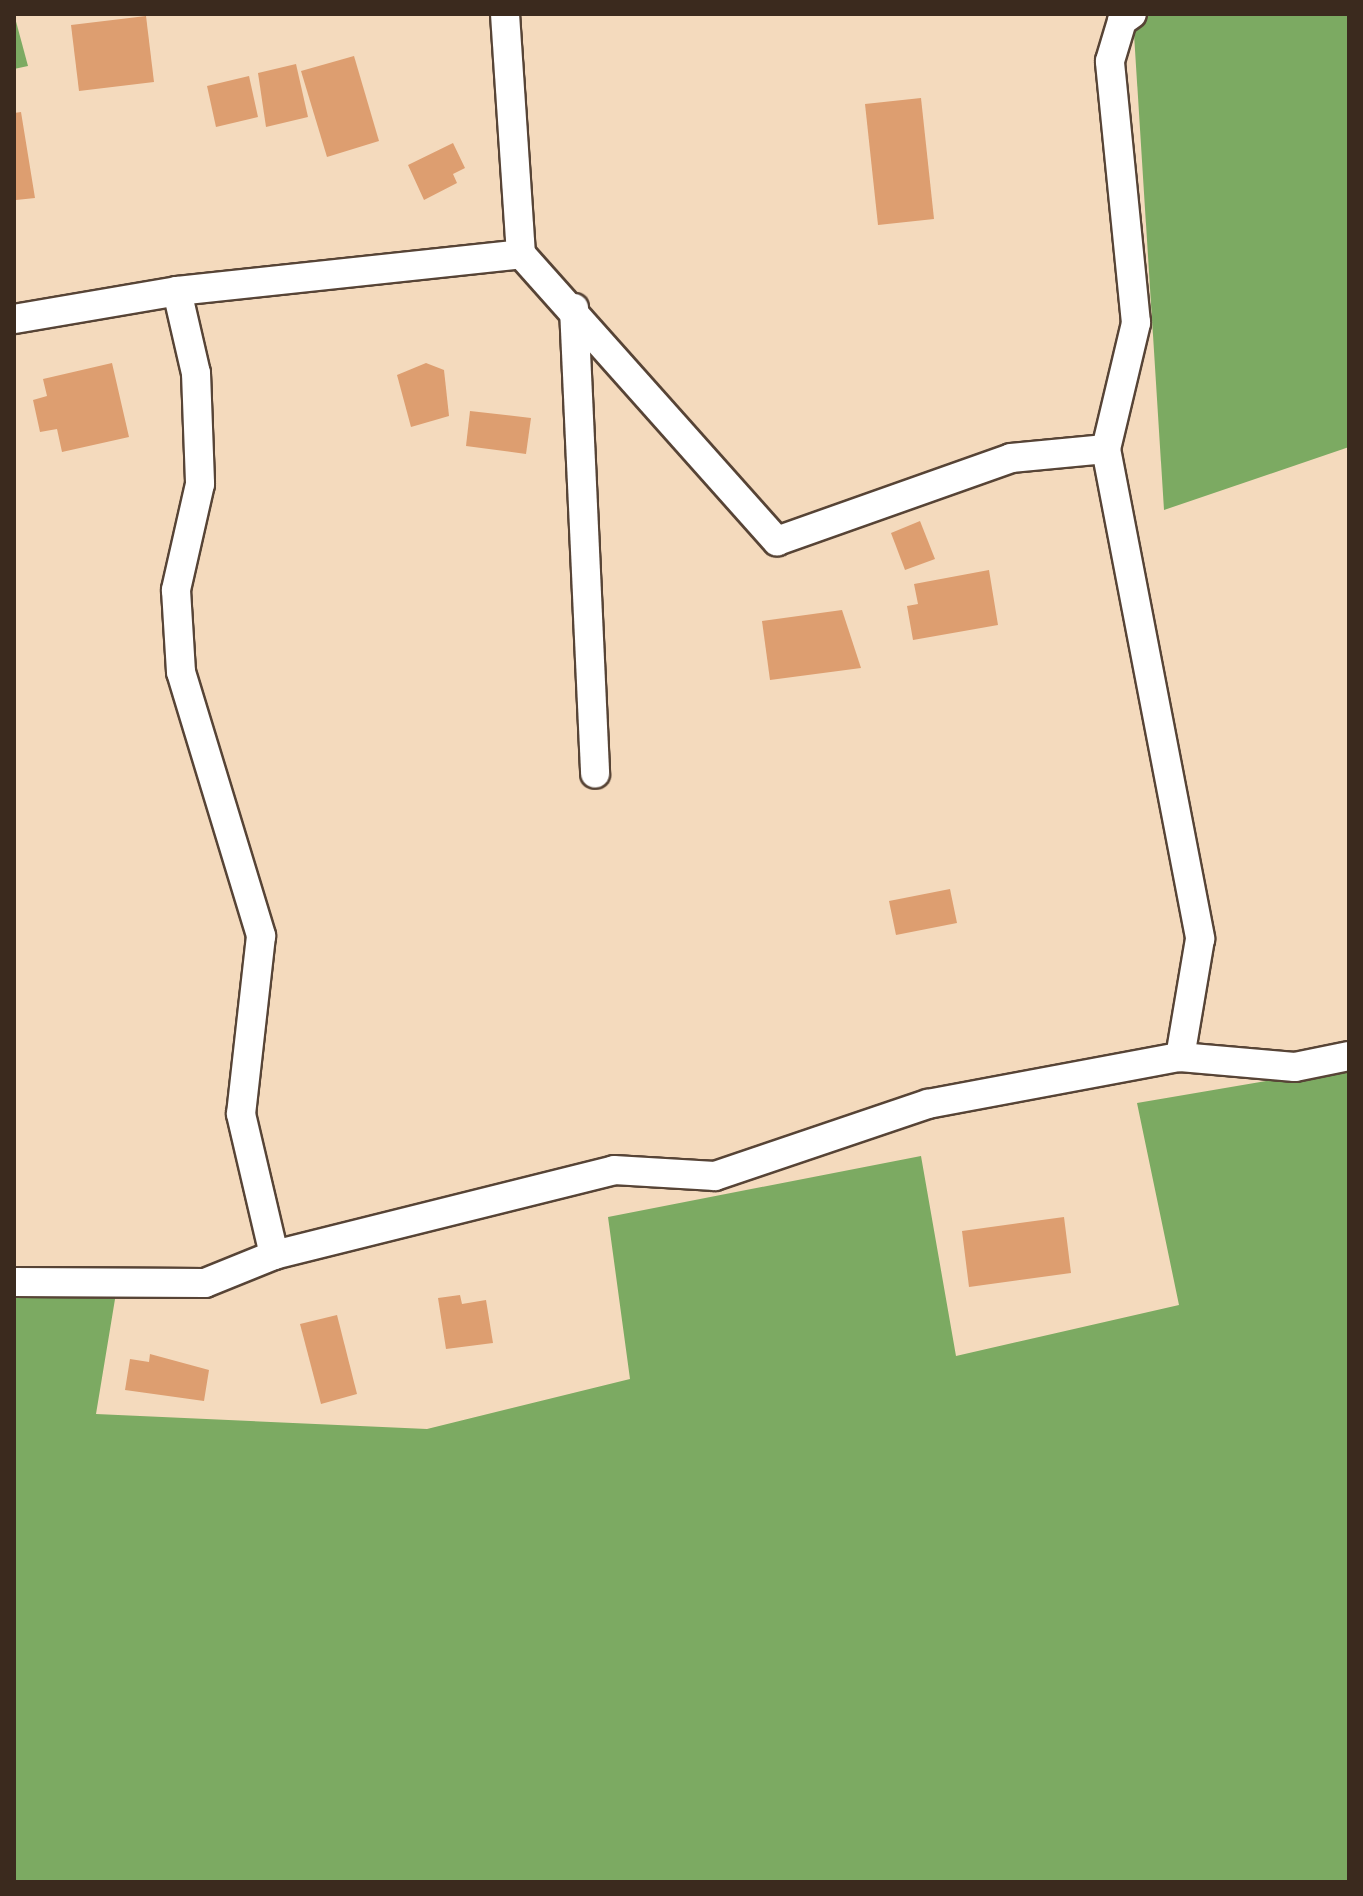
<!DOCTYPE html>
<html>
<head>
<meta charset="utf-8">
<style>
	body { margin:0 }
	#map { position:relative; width:1363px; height:1896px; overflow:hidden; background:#f4dabd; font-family:Kalam,sans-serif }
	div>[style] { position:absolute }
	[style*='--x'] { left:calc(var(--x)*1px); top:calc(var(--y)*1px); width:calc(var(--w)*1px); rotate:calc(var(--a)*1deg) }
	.forest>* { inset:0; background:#7caa62 }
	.building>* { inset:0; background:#dd9e70 }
	.roads { filter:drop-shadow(2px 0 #574436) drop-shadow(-2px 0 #574436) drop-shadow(0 2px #574436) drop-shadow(0 -2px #574436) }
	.street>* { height:28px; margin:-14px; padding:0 14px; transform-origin:14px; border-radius:14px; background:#fff }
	span { translate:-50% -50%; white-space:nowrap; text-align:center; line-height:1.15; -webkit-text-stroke:8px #fbf7ec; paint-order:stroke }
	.frame { position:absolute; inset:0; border:16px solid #3b2a1e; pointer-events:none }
</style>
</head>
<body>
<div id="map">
	<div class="forest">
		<i style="clip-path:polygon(14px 14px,28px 66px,14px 69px)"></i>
		<i style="clip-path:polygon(1160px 14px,1349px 14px,1349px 447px,1164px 510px,1133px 18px)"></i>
		<i style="clip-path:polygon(1349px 1067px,1349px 1882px,14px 1882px,14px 1290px,118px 1281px,96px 1414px,427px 1429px,630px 1379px,608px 1217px,921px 1156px,956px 1356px,1179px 1305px,1137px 1103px)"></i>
	</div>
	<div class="building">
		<i style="clip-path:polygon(146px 16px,154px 82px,79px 91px,71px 25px)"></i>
		<i style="clip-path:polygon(354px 56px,379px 141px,327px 157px,301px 71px)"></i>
		<i style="clip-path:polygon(296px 64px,308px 117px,266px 127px,258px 73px)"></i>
		<i style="clip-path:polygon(249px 76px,258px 117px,216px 127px,207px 86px)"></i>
		<i style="clip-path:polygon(921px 98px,934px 219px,878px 225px,865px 104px)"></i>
		<i style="clip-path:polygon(21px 112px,35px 198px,16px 200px,14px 215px,14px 113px)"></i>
		<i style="clip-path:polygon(453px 143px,465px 168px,453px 174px,457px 183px,424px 200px,408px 165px)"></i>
		<i style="clip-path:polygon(112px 363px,129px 437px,62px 452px,57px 429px,40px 432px,33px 400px,47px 396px,43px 379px)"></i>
		<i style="clip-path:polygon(426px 363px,444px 370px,449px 416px,411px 427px,397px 375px)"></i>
		<i style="clip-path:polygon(470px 411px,531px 418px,526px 454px,466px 446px)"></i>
		<i style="clip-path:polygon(920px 521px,935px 559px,905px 570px,891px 533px)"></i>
		<i style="clip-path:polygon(989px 570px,998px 625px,913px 640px,907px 606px,918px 604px,914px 584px)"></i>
		<i style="clip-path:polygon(842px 610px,861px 668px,770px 680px,762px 621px)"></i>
		<i style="clip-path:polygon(950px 889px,957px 923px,896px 935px,889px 901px)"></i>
		<i style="clip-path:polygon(1064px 1217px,1071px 1273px,969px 1287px,962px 1231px)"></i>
		<i style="clip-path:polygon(460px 1295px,462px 1304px,486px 1300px,493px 1343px,446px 1349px,438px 1298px)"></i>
		<i style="clip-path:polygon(337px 1315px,357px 1394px,321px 1404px,300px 1324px)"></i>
		<i style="clip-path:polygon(150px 1354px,209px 1370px,204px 1401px,125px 1390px,130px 1359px,149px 1362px)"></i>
	</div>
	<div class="roads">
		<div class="street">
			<i style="--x:505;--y:14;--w:241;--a:86.2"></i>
			<i style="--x:521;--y:254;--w:385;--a:48.3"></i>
			<i style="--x:777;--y:541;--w:248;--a:-19.5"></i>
			<i style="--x:1011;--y:458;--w:95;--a:-5.4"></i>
			<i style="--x:1106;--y:449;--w:499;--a:79.1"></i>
			<i style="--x:1200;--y:939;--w:120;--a:99.6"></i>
			<i style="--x:1180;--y:1057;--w:115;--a:5"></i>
			<i style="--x:1295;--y:1067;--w:55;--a:-11.5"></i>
			<i style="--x:177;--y:291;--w:84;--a:77"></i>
			<i style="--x:196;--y:373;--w:111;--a:87.9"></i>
			<i style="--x:200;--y:484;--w:109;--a:102.8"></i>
			<i style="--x:176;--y:590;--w:82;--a:86.5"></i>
			<i style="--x:181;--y:672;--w:276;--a:73.1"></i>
			<i style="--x:261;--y:936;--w:179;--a:96.4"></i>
			<i style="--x:241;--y:1114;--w:145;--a:76.8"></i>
			<i style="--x:574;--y:308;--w:466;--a:87.4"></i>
			<i style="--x:14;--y:319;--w:165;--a:-9.7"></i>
			<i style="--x:177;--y:291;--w:346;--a:-6.1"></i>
			<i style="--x:1106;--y:449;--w:130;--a:-76.6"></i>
			<i style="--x:1136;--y:323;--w:263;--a:-95.7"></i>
			<i style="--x:1110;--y:61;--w:42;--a:-73.3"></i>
			<i style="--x:1122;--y:21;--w:12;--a:-35"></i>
			<i style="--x:14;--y:1282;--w:191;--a:0.3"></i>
			<i style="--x:205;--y:1283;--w:74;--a:-22.1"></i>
			<i style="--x:274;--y:1255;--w:350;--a:-14"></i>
			<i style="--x:614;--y:1170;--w:101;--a:3.4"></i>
			<i style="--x:715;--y:1176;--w:225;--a:-18.7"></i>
			<i style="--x:928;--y:1104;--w:256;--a:-10.6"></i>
		</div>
	</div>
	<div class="frame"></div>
</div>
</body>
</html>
